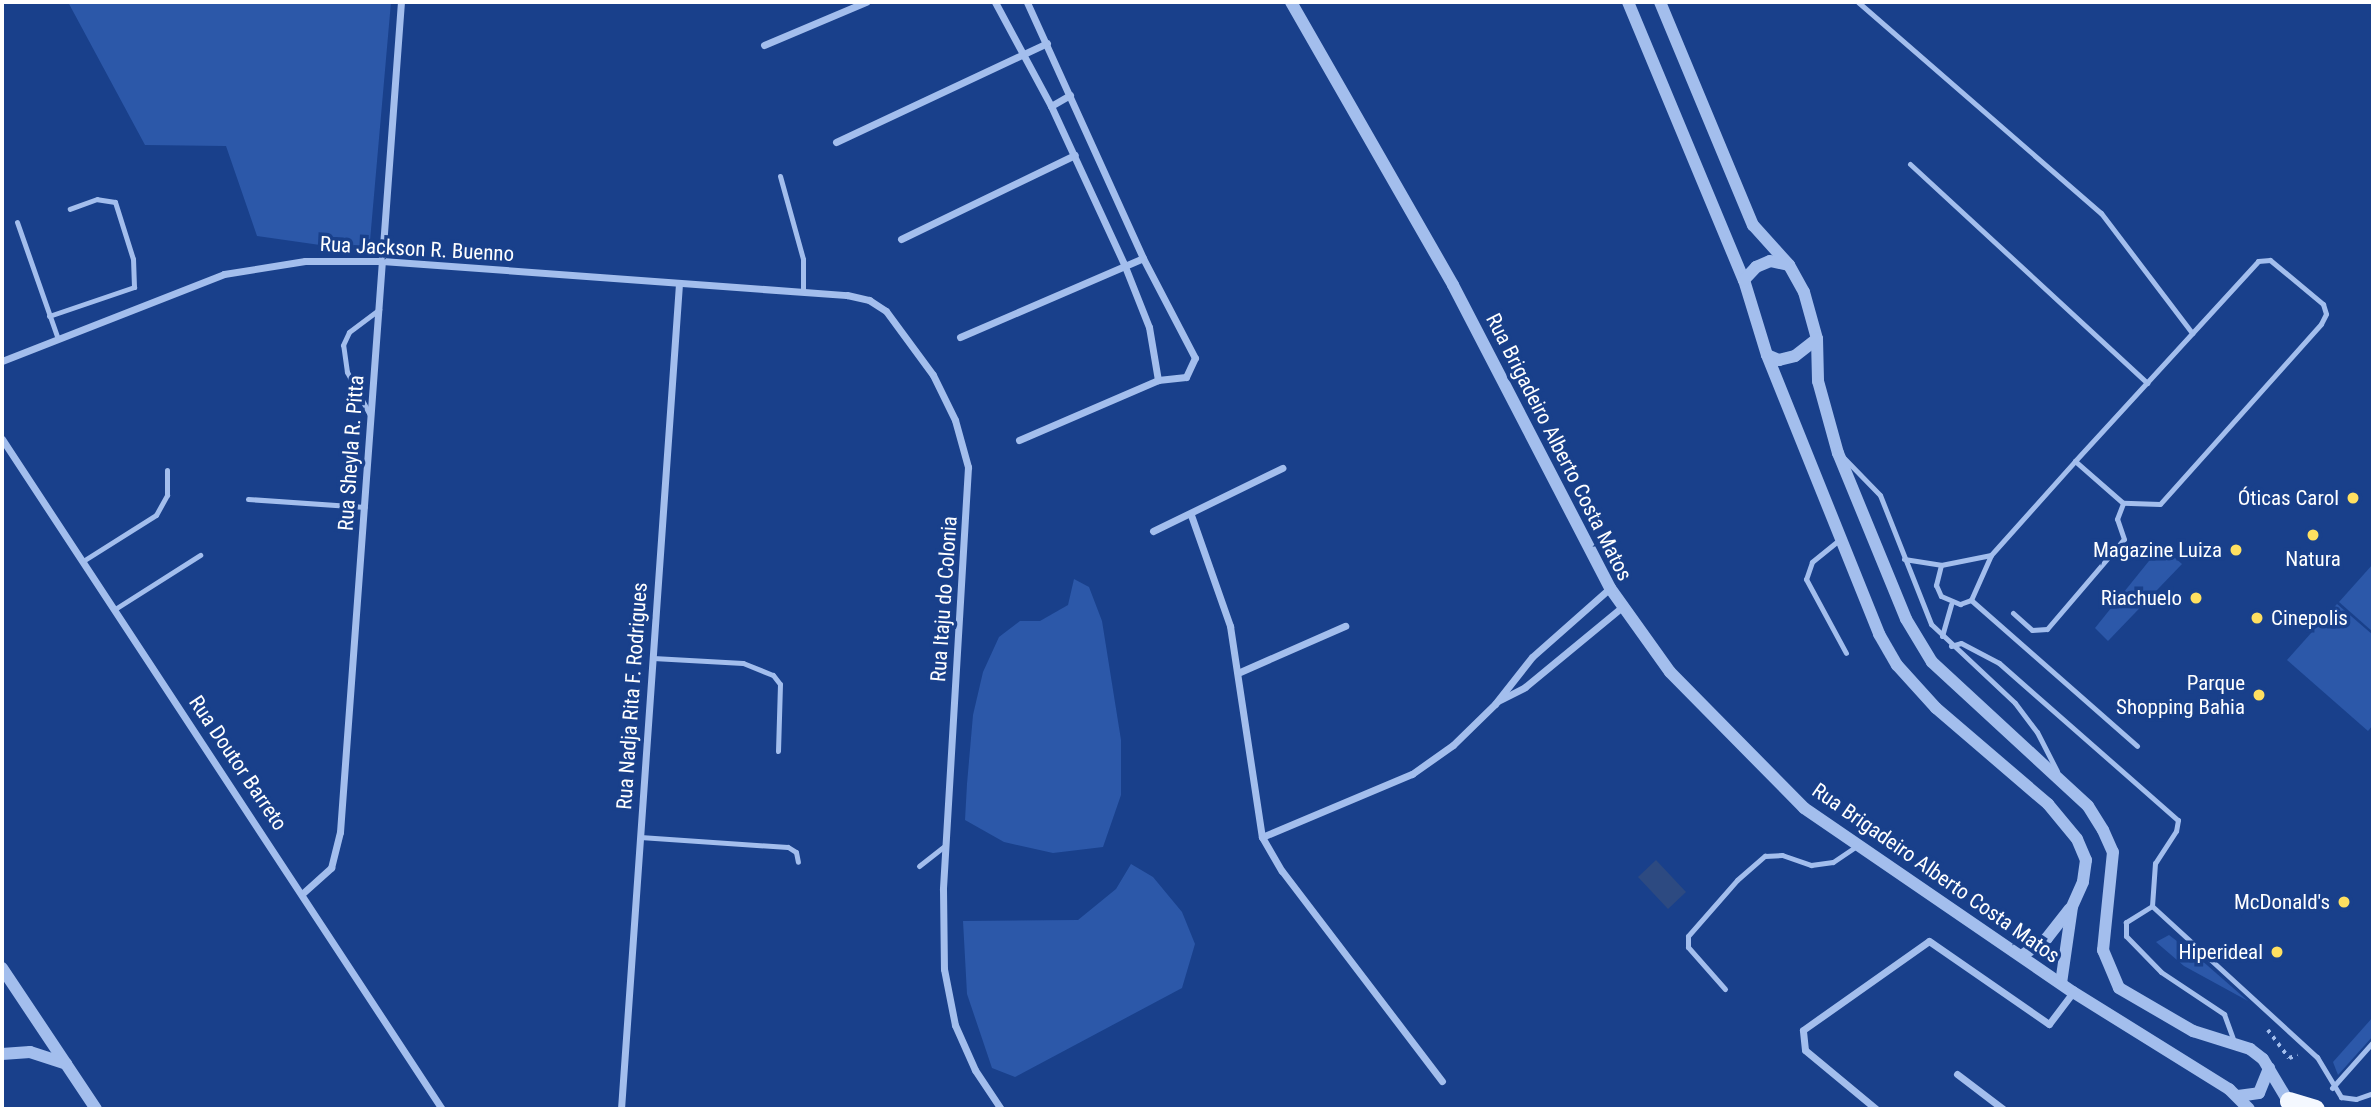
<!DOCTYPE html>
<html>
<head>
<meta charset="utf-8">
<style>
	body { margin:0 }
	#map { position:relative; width:2375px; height:1111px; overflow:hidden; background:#19408b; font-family:"Roboto Condensed",sans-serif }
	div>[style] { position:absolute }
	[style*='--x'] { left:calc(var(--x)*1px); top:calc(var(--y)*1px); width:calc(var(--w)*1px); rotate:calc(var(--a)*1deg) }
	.green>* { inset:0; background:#2c58a9 }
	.water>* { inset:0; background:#2d4a81 }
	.path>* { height:3.5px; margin-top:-1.75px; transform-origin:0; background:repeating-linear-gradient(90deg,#a3beed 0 3.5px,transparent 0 8.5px) }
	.service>* { height:5px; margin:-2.5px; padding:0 2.5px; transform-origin:2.5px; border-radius:2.5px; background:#a3beed }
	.minor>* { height:7px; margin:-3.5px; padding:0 3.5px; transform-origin:3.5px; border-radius:3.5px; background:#a3beed }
	.tertiary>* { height:12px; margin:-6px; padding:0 6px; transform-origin:6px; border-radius:6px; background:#a3beed }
	.trunk>* { height:19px; margin:-9.5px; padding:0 9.5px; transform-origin:9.5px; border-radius:9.5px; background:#f4f8ff }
	.dots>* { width:19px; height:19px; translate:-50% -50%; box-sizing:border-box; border:4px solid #19408b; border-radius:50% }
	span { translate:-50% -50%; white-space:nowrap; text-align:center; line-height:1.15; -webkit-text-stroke:7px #19408b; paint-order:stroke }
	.street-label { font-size:21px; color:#fff }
	.poi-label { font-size:21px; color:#fff }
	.right { translate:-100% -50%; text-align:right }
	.left { translate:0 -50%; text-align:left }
	.frame { position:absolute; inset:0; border:4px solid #fff; pointer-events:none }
</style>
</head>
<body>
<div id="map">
	<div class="green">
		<i style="clip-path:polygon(68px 2px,391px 2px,369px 252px,257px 236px,226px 146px,145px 145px)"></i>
		<i style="clip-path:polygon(2161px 546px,2182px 564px,2108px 641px,2095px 628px)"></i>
		<i style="clip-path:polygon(2373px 564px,2373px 632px,2339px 602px)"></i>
		<i style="clip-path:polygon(1074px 579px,1089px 587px,1102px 621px,1121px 740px,1121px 795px,1103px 847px,1053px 853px,1004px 842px,965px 820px,967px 784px,973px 715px,983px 672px,999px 637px,1020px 621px,1040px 621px,1068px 605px)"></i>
		<i style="clip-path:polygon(2337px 604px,2373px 635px,2373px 725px,2368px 731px,2287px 660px)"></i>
		<i style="clip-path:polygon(1131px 864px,1153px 877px,1182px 912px,1195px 944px,1182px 988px,1015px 1077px,992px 1068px,967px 994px,963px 921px,1078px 920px,1116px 889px)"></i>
		<i style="clip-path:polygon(2169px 935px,2200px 959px,2248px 1001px,2184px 966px,2156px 942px)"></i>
		<i style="clip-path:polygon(2373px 1017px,2373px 1036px,2338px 1075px,2333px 1062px)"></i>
	</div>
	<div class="water">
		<i style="clip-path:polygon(1656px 860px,1686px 892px,1668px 909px,1638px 877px)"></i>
	</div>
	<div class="path">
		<i style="--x:2268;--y:1030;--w:35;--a:53"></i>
		<i style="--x:2289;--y:1058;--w:9;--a:-18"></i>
	</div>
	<div class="service">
		<i style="--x:1858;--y:2;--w:322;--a:41"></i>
		<i style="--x:2101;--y:213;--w:151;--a:52.8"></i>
		<i style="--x:1910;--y:164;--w:323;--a:42.7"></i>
		<i style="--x:780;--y:176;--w:86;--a:74.5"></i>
		<i style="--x:803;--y:259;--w:33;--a:90"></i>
		<i style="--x:17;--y:222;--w:124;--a:70.7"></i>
		<i style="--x:49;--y:316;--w:90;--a:-18.8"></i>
		<i style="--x:134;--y:287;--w:28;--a:-92"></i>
		<i style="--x:133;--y:259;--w:60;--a:-107.5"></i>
		<i style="--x:115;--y:202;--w:18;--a:-171"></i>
		<i style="--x:97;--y:199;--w:29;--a:160"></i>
		<i style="--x:370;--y:415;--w:49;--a:-118.1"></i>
		<i style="--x:347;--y:372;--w:27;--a:-98"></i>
		<i style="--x:343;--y:345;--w:14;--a:-65"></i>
		<i style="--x:349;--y:332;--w:38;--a:-37"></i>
		<i style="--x:1842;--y:456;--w:54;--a:45.7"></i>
		<i style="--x:1880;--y:495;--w:139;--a:68.4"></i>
		<i style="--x:1931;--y:624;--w:115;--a:43.2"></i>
		<i style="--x:2015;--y:703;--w:36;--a:53"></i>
		<i style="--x:2037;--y:732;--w:44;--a:62.9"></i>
		<i style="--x:248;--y:499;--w:117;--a:3.9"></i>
		<i style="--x:1839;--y:540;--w:35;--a:141"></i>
		<i style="--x:1812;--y:562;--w:18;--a:109"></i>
		<i style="--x:1806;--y:579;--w:84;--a:61.6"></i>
		<i style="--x:1904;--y:559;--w:37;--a:9"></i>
		<i style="--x:1941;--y:565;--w:51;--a:-11.3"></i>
		<i style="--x:1991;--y:555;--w:126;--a:-48.2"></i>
		<i style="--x:2075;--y:461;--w:271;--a:-47.5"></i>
		<i style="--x:2258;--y:261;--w:12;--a:-5"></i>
		<i style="--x:2270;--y:260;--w:69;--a:39.7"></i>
		<i style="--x:2323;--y:304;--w:10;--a:73"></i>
		<i style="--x:2326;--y:314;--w:11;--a:117"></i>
		<i style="--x:2321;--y:324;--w:241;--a:131.8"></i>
		<i style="--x:2160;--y:504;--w:37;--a:-178"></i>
		<i style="--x:2123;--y:503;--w:64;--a:-138.8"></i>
		<i style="--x:83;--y:561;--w:86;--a:-32.2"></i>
		<i style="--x:156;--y:515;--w:23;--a:-61"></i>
		<i style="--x:167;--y:495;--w:25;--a:-90"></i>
		<i style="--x:1941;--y:565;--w:21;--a:104"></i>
		<i style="--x:1936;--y:585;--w:12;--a:66"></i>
		<i style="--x:1941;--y:596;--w:21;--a:23"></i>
		<i style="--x:1960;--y:604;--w:12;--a:-20"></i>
		<i style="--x:1971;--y:600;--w:49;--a:-66"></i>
		<i style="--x:1971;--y:600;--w:221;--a:41.3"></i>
		<i style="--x:115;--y:609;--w:101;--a:-32.4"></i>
		<i style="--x:2013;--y:613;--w:25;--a:42"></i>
		<i style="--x:2032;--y:630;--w:15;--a:-4"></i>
		<i style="--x:2047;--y:629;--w:118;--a:-49.5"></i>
		<i style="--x:2124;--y:539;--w:21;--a:-109"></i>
		<i style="--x:2117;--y:519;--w:17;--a:-69"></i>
		<i style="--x:1942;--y:636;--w:33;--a:-74"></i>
		<i style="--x:1951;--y:646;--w:10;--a:-17"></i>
		<i style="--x:1961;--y:643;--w:43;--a:27.8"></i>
		<i style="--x:1999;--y:663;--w:238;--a:41.3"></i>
		<i style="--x:2178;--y:820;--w:11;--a:100"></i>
		<i style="--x:2176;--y:831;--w:38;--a:123"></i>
		<i style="--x:2155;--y:863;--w:43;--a:94"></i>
		<i style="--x:653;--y:658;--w:90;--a:3.2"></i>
		<i style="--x:743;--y:663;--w:32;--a:22"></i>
		<i style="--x:773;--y:675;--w:11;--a:52"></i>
		<i style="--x:780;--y:684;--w:67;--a:91.7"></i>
		<i style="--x:640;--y:837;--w:148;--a:3.9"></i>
		<i style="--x:788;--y:847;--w:9;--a:32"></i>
		<i style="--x:796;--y:852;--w:10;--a:79"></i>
		<i style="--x:919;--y:866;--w:34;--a:-38"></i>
		<i style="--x:2152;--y:906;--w:224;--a:42.5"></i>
		<i style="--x:2317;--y:1057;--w:47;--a:59"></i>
		<i style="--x:2341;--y:1097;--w:15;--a:8"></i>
		<i style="--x:2356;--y:1099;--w:18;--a:-19"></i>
		<i style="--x:2152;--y:906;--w:31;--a:148"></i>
		<i style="--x:2126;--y:922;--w:14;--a:90"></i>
		<i style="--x:2126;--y:936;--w:50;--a:45.8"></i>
		<i style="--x:2161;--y:972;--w:76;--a:33.7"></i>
		<i style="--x:2224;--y:1014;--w:29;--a:70"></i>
		<i style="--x:1725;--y:989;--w:56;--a:-131.4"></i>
		<i style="--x:1688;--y:947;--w:11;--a:-90"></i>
		<i style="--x:1688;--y:936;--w:74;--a:-48.8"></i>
		<i style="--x:1737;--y:880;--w:37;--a:-41"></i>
		<i style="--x:1765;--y:856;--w:17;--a:-3"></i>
		<i style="--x:1782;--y:855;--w:31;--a:19"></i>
		<i style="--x:1811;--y:865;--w:22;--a:-8"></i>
		<i style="--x:1833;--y:862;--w:29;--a:-34"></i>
		<i style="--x:2332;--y:1088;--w:62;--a:-48.3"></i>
	</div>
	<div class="minor">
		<i style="--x:995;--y:2;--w:118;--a:61.7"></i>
		<i style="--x:1051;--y:106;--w:174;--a:65.2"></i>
		<i style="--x:1124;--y:264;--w:68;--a:68.4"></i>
		<i style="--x:1149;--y:327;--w:54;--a:80.4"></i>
		<i style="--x:764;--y:45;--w:111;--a:-22.9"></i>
		<i style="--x:1051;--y:106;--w:22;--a:-30"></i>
		<i style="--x:836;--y:142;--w:233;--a:-25.1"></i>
		<i style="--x:901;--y:239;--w:193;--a:-25.8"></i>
		<i style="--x:960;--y:337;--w:199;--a:-23.3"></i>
		<i style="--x:2;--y:361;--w:238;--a:-21.4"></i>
		<i style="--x:224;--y:274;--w:82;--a:-9.1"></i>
		<i style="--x:305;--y:261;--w:77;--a:0"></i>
		<i style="--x:382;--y:261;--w:466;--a:4.2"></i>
		<i style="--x:847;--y:295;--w:23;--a:13"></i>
		<i style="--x:869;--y:300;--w:20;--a:33"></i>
		<i style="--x:886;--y:311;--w:79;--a:53.7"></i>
		<i style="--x:933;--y:375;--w:50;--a:63.9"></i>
		<i style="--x:955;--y:420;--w:49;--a:74.5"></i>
		<i style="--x:968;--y:467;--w:423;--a:93.4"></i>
		<i style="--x:943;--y:889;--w:80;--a:89.3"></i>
		<i style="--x:944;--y:969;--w:57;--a:78.9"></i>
		<i style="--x:955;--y:1025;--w:49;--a:66"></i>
		<i style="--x:975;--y:1070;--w:47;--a:56.3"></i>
		<i style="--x:2;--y:439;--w:802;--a:56.71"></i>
		<i style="--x:1019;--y:440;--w:151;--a:-23.3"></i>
		<i style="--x:1158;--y:380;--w:28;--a:-6"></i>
		<i style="--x:1186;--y:377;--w:21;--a:-65"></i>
		<i style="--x:1195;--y:358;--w:113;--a:-117.5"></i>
		<i style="--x:1143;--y:258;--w:281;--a:-114.4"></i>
		<i style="--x:1191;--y:515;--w:118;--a:70.6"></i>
		<i style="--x:1230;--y:626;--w:213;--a:81.4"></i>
		<i style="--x:1262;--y:837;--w:39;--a:60"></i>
		<i style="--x:1282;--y:871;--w:264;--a:52.7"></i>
		<i style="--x:1153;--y:531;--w:144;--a:-26"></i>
		<i style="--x:1240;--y:672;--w:115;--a:-23.7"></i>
		<i style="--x:1498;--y:701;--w:30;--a:-27"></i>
		<i style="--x:1525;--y:687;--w:126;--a:-39.5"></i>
		<i style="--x:1262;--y:837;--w:163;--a:-22.8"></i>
		<i style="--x:1412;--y:774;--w:50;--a:-35.3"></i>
		<i style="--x:1453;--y:745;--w:59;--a:-44.3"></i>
		<i style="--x:1495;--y:704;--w:60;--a:-51.8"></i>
		<i style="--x:1532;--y:657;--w:104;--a:-41.5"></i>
		<i style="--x:303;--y:893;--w:38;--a:-42"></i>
		<i style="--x:331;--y:868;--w:37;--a:-76"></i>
		<i style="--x:340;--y:832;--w:832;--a:-85.8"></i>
		<i style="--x:1957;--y:1074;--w:58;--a:37.3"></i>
		<i style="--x:621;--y:1109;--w:827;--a:-85.98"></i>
		<i style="--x:1876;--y:1109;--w:92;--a:-140.3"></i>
		<i style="--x:1805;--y:1050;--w:20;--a:-96"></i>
		<i style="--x:1803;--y:1030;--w:154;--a:-35.2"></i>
		<i style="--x:1929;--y:941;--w:146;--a:34.7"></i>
		<i style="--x:2049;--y:1024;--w:40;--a:-53"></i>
	</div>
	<div class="tertiary">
		<i style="--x:1291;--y:2;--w:326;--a:60.2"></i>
		<i style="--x:1453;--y:285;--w:341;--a:62.6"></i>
		<i style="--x:1610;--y:588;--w:103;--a:54.5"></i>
		<i style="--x:1670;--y:672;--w:191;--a:45.4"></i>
		<i style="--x:1804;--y:808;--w:326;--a:34.4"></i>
		<i style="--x:2073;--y:992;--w:184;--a:31.9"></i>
		<i style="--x:2229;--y:1089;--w:28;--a:45"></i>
		<i style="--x:1628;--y:2;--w:301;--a:67.4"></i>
		<i style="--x:1744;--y:280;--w:78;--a:73"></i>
		<i style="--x:1767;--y:355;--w:301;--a:68.1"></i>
		<i style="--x:1879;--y:634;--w:36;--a:60"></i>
		<i style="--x:1897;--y:665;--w:58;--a:47.8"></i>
		<i style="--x:1936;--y:708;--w:148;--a:40.6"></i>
		<i style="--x:2048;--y:804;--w:45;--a:50.4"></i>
		<i style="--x:2077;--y:839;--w:23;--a:67"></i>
		<i style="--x:2086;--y:860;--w:22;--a:98"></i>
		<i style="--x:2083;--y:882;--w:27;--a:114"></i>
		<i style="--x:2072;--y:907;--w:77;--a:98.2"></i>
		<i style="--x:1660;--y:2;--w:242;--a:67.4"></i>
		<i style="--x:1753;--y:225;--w:54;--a:48"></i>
		<i style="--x:1789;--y:265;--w:31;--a:61"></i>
		<i style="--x:1804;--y:292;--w:49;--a:74.5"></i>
		<i style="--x:1817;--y:339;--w:42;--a:88.6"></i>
		<i style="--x:1818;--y:381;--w:75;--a:74.5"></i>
		<i style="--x:1838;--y:453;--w:179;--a:67.7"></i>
		<i style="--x:1906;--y:619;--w:50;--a:58.8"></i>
		<i style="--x:1932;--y:662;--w:212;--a:42.7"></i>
		<i style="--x:2088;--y:806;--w:28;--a:58"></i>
		<i style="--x:2103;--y:830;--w:24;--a:66"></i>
		<i style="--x:2113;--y:852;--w:99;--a:95.8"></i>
		<i style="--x:2103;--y:950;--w:41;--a:67.2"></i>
		<i style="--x:2119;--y:988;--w:86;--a:30.2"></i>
		<i style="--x:2193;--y:1031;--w:60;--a:17.5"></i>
		<i style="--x:2250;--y:1049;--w:16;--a:38"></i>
		<i style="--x:2263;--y:1059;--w:55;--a:59.2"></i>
		<i style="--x:1744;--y:280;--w:18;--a:-47"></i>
		<i style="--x:1756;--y:267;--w:15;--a:-23"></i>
		<i style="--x:1770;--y:261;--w:19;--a:12"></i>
		<i style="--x:1767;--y:355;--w:13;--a:23"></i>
		<i style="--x:1779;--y:360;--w:16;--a:-14"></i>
		<i style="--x:1795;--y:356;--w:28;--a:-38"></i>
		<i style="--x:2023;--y:955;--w:29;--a:-35"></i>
		<i style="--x:2047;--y:938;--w:37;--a:-52"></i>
		<i style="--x:2;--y:968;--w:169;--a:56.3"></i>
		<i style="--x:2;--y:1054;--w:28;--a:-4"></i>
		<i style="--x:30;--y:1052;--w:38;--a:18"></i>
		<i style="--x:2238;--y:1096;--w:21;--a:-8"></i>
		<i style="--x:2259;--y:1093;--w:27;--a:-68"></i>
	</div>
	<div class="trunk">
		<i style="--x:2289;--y:1101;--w:27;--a:17"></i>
	</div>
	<div class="dots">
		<i style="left:2353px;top:498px;background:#ffe060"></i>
		<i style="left:2313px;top:535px;background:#ffe060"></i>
		<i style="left:2236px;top:550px;background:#ffe060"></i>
		<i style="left:2196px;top:598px;background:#ffe060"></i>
		<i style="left:2257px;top:618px;background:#ffe060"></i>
		<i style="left:2259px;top:695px;background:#ffe060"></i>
		<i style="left:2344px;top:902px;background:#ffe060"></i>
		<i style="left:2277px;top:952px;background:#ffe060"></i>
	</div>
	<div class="street-label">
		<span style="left:417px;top:249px;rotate:3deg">Rua Jackson R. Buenno</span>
		<span style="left:1559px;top:447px;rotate:63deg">Rua Brigadeiro Alberto Costa Matos</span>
		<span style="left:351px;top:453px;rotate:-86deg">Rua Sheyla R. Pitta</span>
		<span style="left:944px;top:599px;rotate:-86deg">Rua Itaju do Colonia</span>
		<span style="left:632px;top:696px;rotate:-86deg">Rua Nadja Rita F. Rodrigues</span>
		<span style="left:238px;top:763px;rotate:56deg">Rua Doutor Barreto</span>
		<span style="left:1936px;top:873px;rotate:35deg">Rua Brigadeiro Alberto Costa Matos</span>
	</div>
	<div class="poi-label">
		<span class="right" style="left:2339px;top:498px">Óticas Carol</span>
		<span class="right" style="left:2222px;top:550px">Magazine Luiza</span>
		<span style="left:2313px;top:559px">Natura</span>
		<span class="right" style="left:2182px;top:598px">Riachuelo</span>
		<span class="left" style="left:2271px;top:618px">Cinepolis</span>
		<span class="right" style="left:2245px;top:695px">Parque<br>Shopping Bahia</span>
		<span class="right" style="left:2330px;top:902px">McDonald's</span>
		<span class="right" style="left:2263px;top:952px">Hiperideal</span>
	</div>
	<div class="frame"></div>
</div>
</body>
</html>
